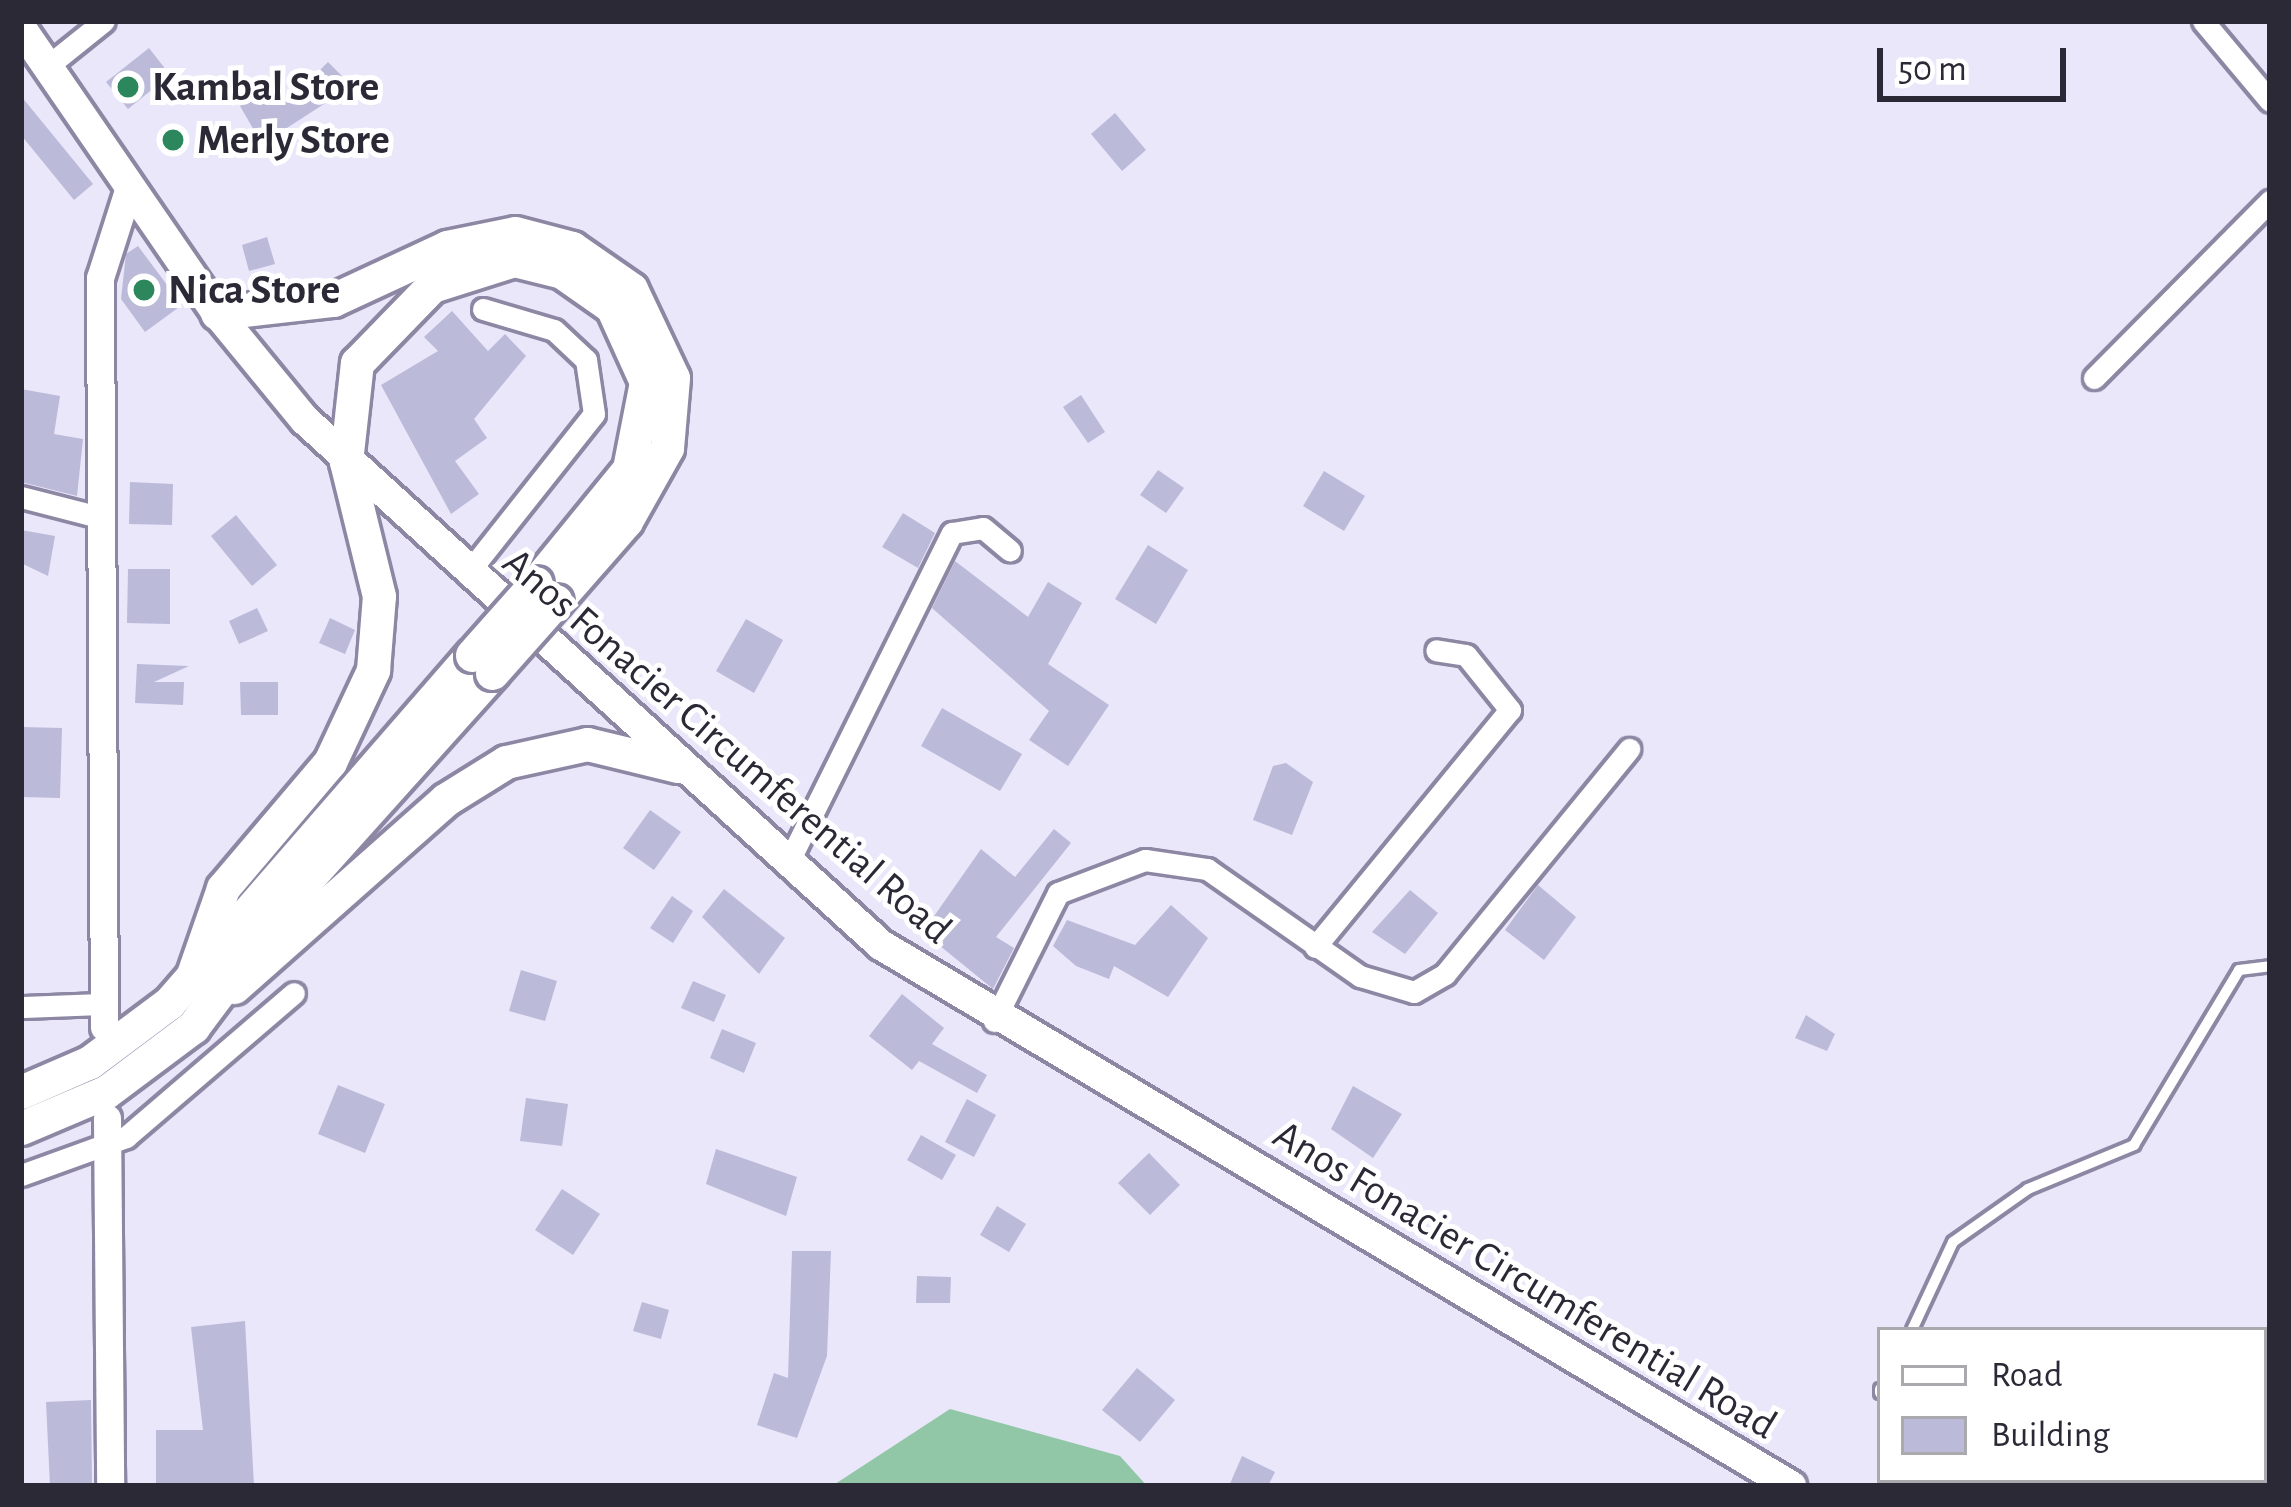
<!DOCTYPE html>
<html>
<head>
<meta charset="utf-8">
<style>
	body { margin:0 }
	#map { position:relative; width:2291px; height:1507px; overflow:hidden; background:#eae7fa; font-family:"Alegreya Sans",sans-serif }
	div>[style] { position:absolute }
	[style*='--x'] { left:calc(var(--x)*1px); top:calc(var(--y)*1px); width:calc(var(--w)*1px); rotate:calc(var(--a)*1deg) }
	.green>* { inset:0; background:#91c6a7 }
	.building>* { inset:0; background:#bbbad9 }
	.roads { filter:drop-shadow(3px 0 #8d87a4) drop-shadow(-3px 0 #8d87a4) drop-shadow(0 3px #8d87a4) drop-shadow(0 -3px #8d87a4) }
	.service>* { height:10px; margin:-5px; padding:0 5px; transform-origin:5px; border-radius:5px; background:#fff }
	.minor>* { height:21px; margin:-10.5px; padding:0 10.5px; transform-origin:10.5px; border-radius:10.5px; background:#fff }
	.tertiary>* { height:27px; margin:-13.5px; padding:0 13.5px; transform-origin:13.5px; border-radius:13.5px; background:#fff }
	.secondary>* { height:30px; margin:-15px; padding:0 15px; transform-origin:15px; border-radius:15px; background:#fff }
	.primary>* { height:33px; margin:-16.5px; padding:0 16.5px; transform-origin:16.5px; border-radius:16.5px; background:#fff }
	.bridges { filter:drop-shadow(3px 0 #8d87a4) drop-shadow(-3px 0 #8d87a4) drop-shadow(0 3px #8d87a4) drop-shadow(0 -3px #8d87a4) }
	.primary-bridge>* { height:33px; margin:-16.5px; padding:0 16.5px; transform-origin:16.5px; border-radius:16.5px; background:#fff }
	.dots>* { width:33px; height:33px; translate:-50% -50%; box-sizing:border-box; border:6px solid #fff; border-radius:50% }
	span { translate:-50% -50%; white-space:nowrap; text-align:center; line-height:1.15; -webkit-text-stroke:10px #fff; paint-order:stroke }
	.poi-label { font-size:42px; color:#2b2935; font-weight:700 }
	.left { translate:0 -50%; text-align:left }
	.street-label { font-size:42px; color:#2b2935 }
	.frame { position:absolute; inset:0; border:24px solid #2b2935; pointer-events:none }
	.legend { position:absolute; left:1877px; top:1327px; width:390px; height:156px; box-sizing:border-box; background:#fff; border:3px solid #aaa9ae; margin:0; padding:15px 21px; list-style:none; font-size:36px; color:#2b2935 }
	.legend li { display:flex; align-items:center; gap:24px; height:60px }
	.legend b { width:60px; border:3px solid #aaa9ae }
	.scale { position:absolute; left:1877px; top:48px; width:189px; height:54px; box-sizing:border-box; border:6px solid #2b2935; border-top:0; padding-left:15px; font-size:36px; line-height:42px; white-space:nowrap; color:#2b2935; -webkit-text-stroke:9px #fff; paint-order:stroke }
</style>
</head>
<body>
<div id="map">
	<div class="green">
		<i style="clip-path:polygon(950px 1409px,1120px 1456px,1147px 1486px,832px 1486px)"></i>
	</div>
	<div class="building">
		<i style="clip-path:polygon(149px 48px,170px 75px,128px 109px,106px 82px)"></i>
		<i style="clip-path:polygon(328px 62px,352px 86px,262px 144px,240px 106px,273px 83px,287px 103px)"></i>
		<i style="clip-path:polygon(21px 96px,93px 184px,74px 200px,21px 135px)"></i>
		<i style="clip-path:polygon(1115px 113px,1146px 150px,1122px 171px,1091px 134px)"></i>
		<i style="clip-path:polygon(267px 237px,275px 264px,249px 271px,242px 245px)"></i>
		<i style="clip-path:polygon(138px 246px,182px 305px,145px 332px,121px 299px,126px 254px)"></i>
		<i style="clip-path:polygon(452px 311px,488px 351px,505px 334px,526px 356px,474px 419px,487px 438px,455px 461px,479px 494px,451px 514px,381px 385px,438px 351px,424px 337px)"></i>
		<i style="clip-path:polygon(21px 389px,60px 396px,54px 434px,83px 439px,77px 496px,21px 482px)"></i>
		<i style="clip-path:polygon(1081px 395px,1105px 432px,1088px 443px,1063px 407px)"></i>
		<i style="clip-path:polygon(1158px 470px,1184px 488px,1166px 513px,1140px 495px)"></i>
		<i style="clip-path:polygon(1324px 471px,1365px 496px,1344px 531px,1303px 506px)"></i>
		<i style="clip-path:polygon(130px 482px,173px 484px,172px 525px,129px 524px)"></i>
		<i style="clip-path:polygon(903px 513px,935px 533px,918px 568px,882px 547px)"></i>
		<i style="clip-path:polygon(236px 515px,277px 565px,252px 586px,211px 536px)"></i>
		<i style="clip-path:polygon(21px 530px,55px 536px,48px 576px,21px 563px)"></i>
		<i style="clip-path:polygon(1148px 545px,1188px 570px,1156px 624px,1115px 599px)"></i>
		<i style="clip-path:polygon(955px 561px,1028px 617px,1048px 582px,1082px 603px,1048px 664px,1109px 705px,1068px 766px,1029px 740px,1049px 711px,932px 608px)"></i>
		<i style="clip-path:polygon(128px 569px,170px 569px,170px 624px,127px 623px)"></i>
		<i style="clip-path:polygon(257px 608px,268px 631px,239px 644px,229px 621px)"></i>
		<i style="clip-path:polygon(330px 618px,355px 630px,345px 654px,319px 643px)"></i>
		<i style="clip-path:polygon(746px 619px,783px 640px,754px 693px,716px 671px)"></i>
		<i style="clip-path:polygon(137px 664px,189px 666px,154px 682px,184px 682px,183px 705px,135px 703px)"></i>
		<i style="clip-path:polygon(240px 682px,278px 682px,278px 715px,241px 715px)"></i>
		<i style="clip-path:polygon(942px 708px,1022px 754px,1000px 791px,921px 746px)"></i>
		<i style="clip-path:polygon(21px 727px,62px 728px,60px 798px,21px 797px)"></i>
		<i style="clip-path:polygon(1286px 763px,1313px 782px,1292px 835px,1253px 820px,1273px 766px)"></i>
		<i style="clip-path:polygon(650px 810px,681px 832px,654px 870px,623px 848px)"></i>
		<i style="clip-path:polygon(1054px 829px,1071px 843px,996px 937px,1014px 948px,993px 989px,923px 932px,981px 849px,1015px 877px)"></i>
		<i style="clip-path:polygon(1538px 885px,1576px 917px,1544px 960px,1505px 930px)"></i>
		<i style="clip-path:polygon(724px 889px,785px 938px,759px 974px,702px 917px)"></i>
		<i style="clip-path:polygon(1410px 890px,1438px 913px,1405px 954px,1372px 932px)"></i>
		<i style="clip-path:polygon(672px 896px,693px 911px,673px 943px,650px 928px)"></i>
		<i style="clip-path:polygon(1171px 905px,1208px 938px,1168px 997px,1114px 966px,1109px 979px,1076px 966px,1053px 946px,1067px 920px,1135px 945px)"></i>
		<i style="clip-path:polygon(521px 970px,557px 981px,545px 1021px,509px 1011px)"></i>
		<i style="clip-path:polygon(693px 981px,726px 995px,714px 1022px,681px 1008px)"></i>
		<i style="clip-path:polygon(902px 994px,944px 1028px,932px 1044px,987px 1075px,977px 1093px,919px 1061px,912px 1070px,869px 1036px)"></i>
		<i style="clip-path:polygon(1806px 1015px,1835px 1034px,1827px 1051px,1795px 1038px)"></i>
		<i style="clip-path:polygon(722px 1029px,756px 1043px,744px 1073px,710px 1058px)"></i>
		<i style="clip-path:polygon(338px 1085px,385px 1104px,365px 1153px,318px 1134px)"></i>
		<i style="clip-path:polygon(1353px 1086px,1402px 1114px,1373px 1158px,1331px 1129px)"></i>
		<i style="clip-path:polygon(526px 1098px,568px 1104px,562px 1146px,520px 1141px)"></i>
		<i style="clip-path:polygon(967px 1099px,996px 1115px,974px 1157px,945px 1142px)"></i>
		<i style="clip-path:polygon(921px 1135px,956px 1155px,942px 1180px,907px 1160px)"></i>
		<i style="clip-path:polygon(716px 1149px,797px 1177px,786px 1216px,706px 1184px)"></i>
		<i style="clip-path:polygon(1149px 1153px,1180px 1185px,1150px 1215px,1118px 1183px)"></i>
		<i style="clip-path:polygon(562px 1189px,600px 1214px,573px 1255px,535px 1230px)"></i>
		<i style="clip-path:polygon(997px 1206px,1026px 1224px,1009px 1252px,980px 1235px)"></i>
		<i style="clip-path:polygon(792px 1251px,831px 1251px,827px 1356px,797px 1438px,757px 1425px,774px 1373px,788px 1378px)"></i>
		<i style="clip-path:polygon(917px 1276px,951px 1277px,950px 1303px,916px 1303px)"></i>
		<i style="clip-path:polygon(642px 1302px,669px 1310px,661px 1339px,633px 1331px)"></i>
		<i style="clip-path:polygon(245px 1321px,254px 1486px,156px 1486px,156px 1430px,203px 1430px,191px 1327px)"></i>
		<i style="clip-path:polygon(1137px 1368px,1175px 1400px,1140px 1442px,1102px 1410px)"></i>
		<i style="clip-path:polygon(91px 1400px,92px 1485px,50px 1486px,46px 1402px)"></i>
		<i style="clip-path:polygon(1242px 1456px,1275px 1472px,1268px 1486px,1229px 1486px)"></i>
	</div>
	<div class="roads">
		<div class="service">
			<i style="--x:1912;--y:1330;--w:97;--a:-65"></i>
			<i style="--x:1953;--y:1242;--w:92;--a:-35.2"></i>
			<i style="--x:2028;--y:1189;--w:115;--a:-22.5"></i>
			<i style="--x:2134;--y:1145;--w:204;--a:-59"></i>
			<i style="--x:2239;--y:970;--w:31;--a:-7"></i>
			<i style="--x:1880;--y:1389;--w:4;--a:90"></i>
			<i style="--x:1962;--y:1480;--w:9;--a:41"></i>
		</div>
		<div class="minor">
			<i style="--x:2203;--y:21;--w:104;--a:50.1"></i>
			<i style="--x:49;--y:65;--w:70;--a:-38.7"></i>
			<i style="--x:2094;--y:378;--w:250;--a:-45.2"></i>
			<i style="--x:21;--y:497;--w:85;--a:14.4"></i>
			<i style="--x:467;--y:574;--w:204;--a:-51.6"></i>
			<i style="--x:594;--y:414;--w:55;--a:-98.4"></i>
			<i style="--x:586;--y:360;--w:44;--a:-136.8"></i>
			<i style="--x:554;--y:330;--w:74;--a:-163.5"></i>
			<i style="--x:787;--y:865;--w:371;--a:-63.6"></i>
			<i style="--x:952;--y:533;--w:31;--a:-9"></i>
			<i style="--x:983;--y:528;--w:35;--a:40"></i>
			<i style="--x:1315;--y:947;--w:307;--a:-50.6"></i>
			<i style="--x:1510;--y:710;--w:70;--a:-128.7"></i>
			<i style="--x:1466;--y:655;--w:30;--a:-171"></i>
			<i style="--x:21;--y:1007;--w:82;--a:-2.1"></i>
			<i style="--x:994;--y:1021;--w:143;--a:-63.4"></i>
			<i style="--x:1058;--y:893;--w:93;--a:-20.8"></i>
			<i style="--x:1145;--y:860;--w:63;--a:8.3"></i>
			<i style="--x:1207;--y:869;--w:187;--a:35"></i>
			<i style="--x:1360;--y:976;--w:56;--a:16.5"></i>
			<i style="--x:1414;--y:992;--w:36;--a:-30"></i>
			<i style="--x:1445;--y:974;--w:291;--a:-50.7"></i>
			<i style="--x:21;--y:1175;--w:112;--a:-19.9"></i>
			<i style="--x:126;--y:1137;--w:221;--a:-40.6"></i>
		</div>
		<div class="tertiary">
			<i style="--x:104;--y:1027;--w:749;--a:-90.31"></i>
			<i style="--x:100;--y:278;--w:96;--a:-72.3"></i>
			<i style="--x:107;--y:1118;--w:368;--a:89.5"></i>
		</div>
		<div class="secondary">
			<i style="--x:21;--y:28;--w:346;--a:55.5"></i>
			<i style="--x:217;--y:313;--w:139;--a:50.6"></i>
			<i style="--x:305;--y:420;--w:779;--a:42.35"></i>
			<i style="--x:881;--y:945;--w:1059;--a:30.73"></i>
		</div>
		<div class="primary">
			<i style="--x:217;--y:313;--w:117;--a:-6.4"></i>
			<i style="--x:333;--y:300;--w:126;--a:-24.9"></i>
			<i style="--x:447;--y:247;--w:69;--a:-11.6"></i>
			<i style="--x:515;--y:233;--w:59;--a:14.7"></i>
			<i style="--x:572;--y:248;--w:72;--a:34.8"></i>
			<i style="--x:631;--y:289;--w:98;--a:64.7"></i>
			<i style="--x:673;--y:378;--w:70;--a:94.9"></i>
			<i style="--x:667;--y:448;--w:84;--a:119.3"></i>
			<i style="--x:626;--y:521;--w:106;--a:131.2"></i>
			<i style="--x:191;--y:980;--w:97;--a:-70.8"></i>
			<i style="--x:223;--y:888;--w:165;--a:-49.7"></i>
			<i style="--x:330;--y:762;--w:102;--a:-64.9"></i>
			<i style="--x:373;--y:670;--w:74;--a:-85.4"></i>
			<i style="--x:379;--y:596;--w:138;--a:-103.8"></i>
			<i style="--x:346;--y:462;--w:100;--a:-83.7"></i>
			<i style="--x:357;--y:363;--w:107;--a:-45.8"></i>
			<i style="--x:432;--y:286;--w:86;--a:-17.6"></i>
			<i style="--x:514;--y:260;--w:49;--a:14"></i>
			<i style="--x:562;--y:272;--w:61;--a:35"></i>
			<i style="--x:612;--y:307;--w:82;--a:65.6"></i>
			<i style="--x:646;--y:382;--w:89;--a:101.1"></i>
			<i style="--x:629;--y:469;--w:147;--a:129.2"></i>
			<i style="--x:234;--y:987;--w:282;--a:-41.5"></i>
			<i style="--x:445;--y:800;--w:72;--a:-31.9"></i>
			<i style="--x:506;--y:762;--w:83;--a:-12.5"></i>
			<i style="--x:587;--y:744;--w:94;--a:13.6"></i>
			<i style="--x:21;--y:1092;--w:75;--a:-23.5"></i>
			<i style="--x:90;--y:1062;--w:99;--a:-36.8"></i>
			<i style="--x:169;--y:1003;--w:461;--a:-49"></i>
			<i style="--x:21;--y:1128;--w:92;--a:-23"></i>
			<i style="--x:106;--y:1092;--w:109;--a:-36.8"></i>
			<i style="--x:193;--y:1027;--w:154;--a:-53.2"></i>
			<i style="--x:285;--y:904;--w:310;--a:-48.1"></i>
		</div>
	</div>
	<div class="bridges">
		<div class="primary-bridge">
			<i style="--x:472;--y:655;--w:96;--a:-48.4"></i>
			<i style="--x:492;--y:673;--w:96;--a:-48.4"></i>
		</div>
	</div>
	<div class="dots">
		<i style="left:128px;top:87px;background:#2c875d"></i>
		<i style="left:173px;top:140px;background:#2c875d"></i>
		<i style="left:144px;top:290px;background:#2c875d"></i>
	</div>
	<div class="poi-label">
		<span class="left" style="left:152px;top:87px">Kambal Store</span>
		<span class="left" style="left:197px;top:140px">Merly Store</span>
		<span class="left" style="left:168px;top:290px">Nica Store</span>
	</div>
	<div class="street-label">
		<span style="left:727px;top:746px;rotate:41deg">Anos Fonacier Circumferential Road</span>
		<span style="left:1525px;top:1280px;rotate:31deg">Anos Fonacier Circumferential Road</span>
	</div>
	<div class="frame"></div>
	<ul class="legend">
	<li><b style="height:15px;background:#fff"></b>Road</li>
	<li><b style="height:33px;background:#bbbad9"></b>Building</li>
	</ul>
	<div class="scale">50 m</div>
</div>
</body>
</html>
